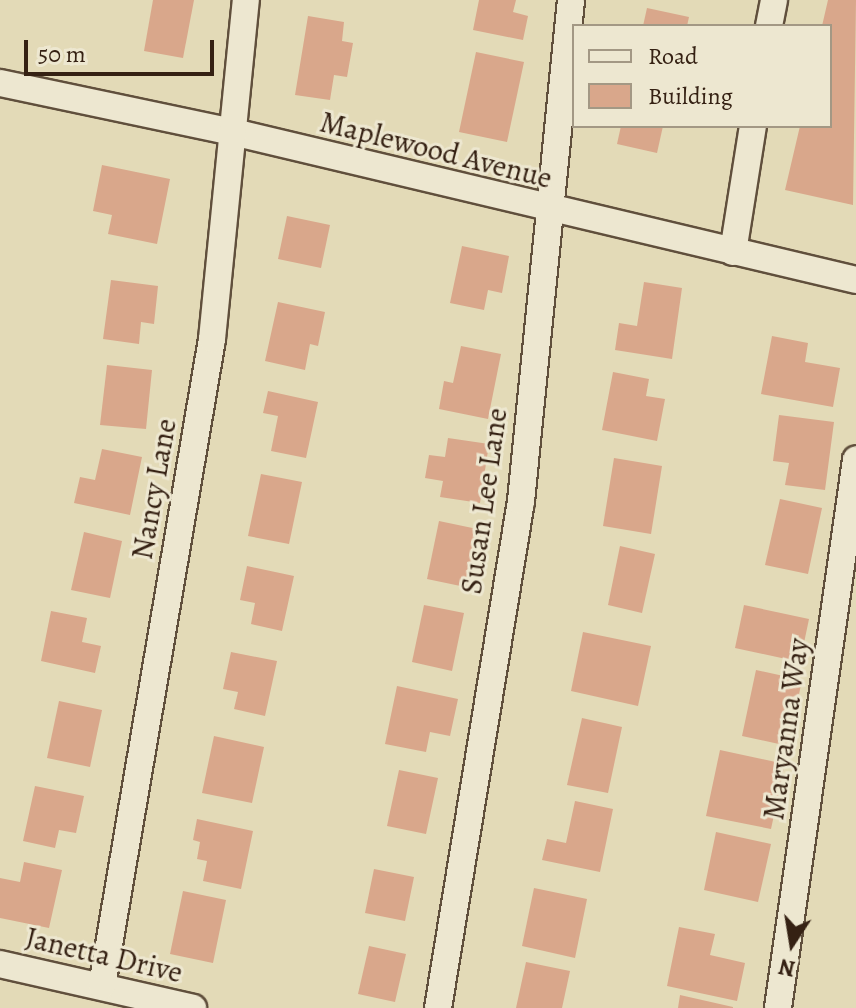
<!DOCTYPE html>
<html>
<head>
<meta charset="utf-8">
<style>
	body { margin:0 }
	#map { position:relative; width:856px; height:1008px; overflow:hidden; background:#e3dab7; font-family:Alegreya,serif }
	div>[style] { position:absolute }
	[style*='--x'] { left:calc(var(--x)*1px); top:calc(var(--y)*1px); width:calc(var(--w)*1px); rotate:calc(var(--a)*1deg) }
	.building>* { inset:0; background:#d9a78b }
	.roads { filter:drop-shadow(2px 0 #604f3c) drop-shadow(-2px 0 #604f3c) drop-shadow(0 2px #604f3c) drop-shadow(0 -2px #604f3c) }
	.minor>* { height:26px; margin:-13px; padding:0 13px; transform-origin:13px; border-radius:13px; background:#ede7d0 }
	span { translate:-50% -50%; white-space:nowrap; text-align:center; line-height:1.15; -webkit-text-stroke:6px #ede7d0; paint-order:stroke }
	.street-label { font-size:30px; color:#352113 }
	.legend { position:absolute; left:572px; top:24px; width:260px; height:104px; box-sizing:border-box; background:#ede7d0; border:2px solid #a39884; margin:0; padding:10px 14px; list-style:none; font-size:24px; color:#352113 }
	.legend li { display:flex; align-items:center; gap:16px; height:40px }
	.legend b { width:40px; border:2px solid #a39884 }
	.north { position:absolute; left:752px; top:904px; width:80px; height:80px; -webkit-text-stroke:6px #ede7d0; paint-order:stroke; rotate:192deg; font-size:22px; font-weight:700; line-height:32px; text-align:center; color:#352113 }
	.north::after { content:''; display:block; margin:auto; width:28px; height:36px; background:#352113; clip-path:polygon(50% 0,100% 100%,50% 72%,0 100%) }
	.scale { position:absolute; left:24px; top:40px; width:190px; height:36px; box-sizing:border-box; border:4px solid #352113; border-top:0; padding-left:10px; font-size:24px; line-height:28px; white-space:nowrap; color:#352113; -webkit-text-stroke:6px #ede7d0; paint-order:stroke }
</style>
</head>
<body>
<div id="map">
	<div class="building">
		<i style="clip-path:polygon(153px 0,194px 0,183px 58px,144px 51px)"></i>
		<i style="clip-path:polygon(479px 0,516px 0,513px 12px,528px 16px,523px 40px,473px 30px)"></i>
		<i style="clip-path:polygon(828px 0,856px 0,853px 205px,785px 190px,800px 126px,830px 126px,830px 26px,822px 26px)"></i>
		<i style="clip-path:polygon(647px 8px,689px 17px,687px 26px,643px 26px)"></i>
		<i style="clip-path:polygon(308px 16px,344px 22px,342px 41px,353px 43px,347px 77px,334px 75px,330px 100px,295px 95px)"></i>
		<i style="clip-path:polygon(476px 52px,524px 62px,507px 142px,459px 132px)"></i>
		<i style="clip-path:polygon(621px 126px,663px 126px,657px 153px,617px 144px)"></i>
		<i style="clip-path:polygon(102px 165px,170px 179px,157px 244px,108px 234px,112px 215px,93px 211px)"></i>
		<i style="clip-path:polygon(287px 216px,330px 225px,321px 268px,278px 259px)"></i>
		<i style="clip-path:polygon(462px 246px,509px 256px,502px 293px,488px 290px,484px 310px,450px 303px)"></i>
		<i style="clip-path:polygon(111px 280px,158px 286px,154px 324px,141px 322px,139px 344px,103px 339px)"></i>
		<i style="clip-path:polygon(644px 282px,682px 288px,672px 359px,615px 350px,619px 323px,637px 326px)"></i>
		<i style="clip-path:polygon(278px 302px,325px 312px,318px 346px,310px 344px,305px 370px,265px 361px)"></i>
		<i style="clip-path:polygon(772px 336px,808px 343px,805px 362px,840px 368px,833px 407px,761px 394px)"></i>
		<i style="clip-path:polygon(461px 346px,501px 354px,488px 419px,439px 409px,444px 381px,453px 383px)"></i>
		<i style="clip-path:polygon(107px 365px,152px 370px,146px 429px,100px 425px)"></i>
		<i style="clip-path:polygon(613px 372px,649px 379px,646px 396px,665px 399px,657px 441px,602px 430px)"></i>
		<i style="clip-path:polygon(268px 391px,318px 402px,306px 458px,271px 451px,278px 416px,263px 413px)"></i>
		<i style="clip-path:polygon(779px 415px,834px 422px,825px 490px,785px 485px,789px 463px,773px 461px)"></i>
		<i style="clip-path:polygon(448px 438px,489px 444px,480px 503px,440px 497px,443px 481px,425px 478px,429px 455px,445px 457px)"></i>
		<i style="clip-path:polygon(102px 449px,142px 457px,130px 515px,74px 503px,80px 477px,95px 480px)"></i>
		<i style="clip-path:polygon(614px 458px,662px 466px,651px 534px,603px 526px)"></i>
		<i style="clip-path:polygon(261px 474px,302px 482px,289px 544px,248px 536px)"></i>
		<i style="clip-path:polygon(780px 499px,822px 508px,808px 574px,765px 565px)"></i>
		<i style="clip-path:polygon(439px 521px,482px 530px,470px 588px,427px 579px)"></i>
		<i style="clip-path:polygon(84px 532px,122px 541px,110px 598px,71px 590px)"></i>
		<i style="clip-path:polygon(620px 546px,655px 554px,642px 613px,608px 605px)"></i>
		<i style="clip-path:polygon(247px 566px,294px 576px,282px 631px,251px 624px,255px 603px,240px 600px)"></i>
		<i style="clip-path:polygon(424px 605px,464px 613px,452px 671px,412px 662px)"></i>
		<i style="clip-path:polygon(744px 605px,809px 619px,800px 662px,735px 648px)"></i>
		<i style="clip-path:polygon(51px 611px,87px 618px,82px 642px,101px 646px,95px 673px,41px 661px)"></i>
		<i style="clip-path:polygon(583px 632px,651px 646px,638px 706px,571px 691px)"></i>
		<i style="clip-path:polygon(231px 652px,277px 661px,265px 716px,234px 709px,238px 692px,223px 689px)"></i>
		<i style="clip-path:polygon(756px 670px,802px 680px,788px 746px,742px 736px)"></i>
		<i style="clip-path:polygon(397px 686px,458px 699px,450px 736px,430px 732px,426px 752px,385px 744px)"></i>
		<i style="clip-path:polygon(59px 701px,102px 710px,90px 767px,47px 758px)"></i>
		<i style="clip-path:polygon(582px 718px,622px 727px,608px 793px,567px 785px)"></i>
		<i style="clip-path:polygon(214px 736px,264px 747px,252px 803px,202px 793px)"></i>
		<i style="clip-path:polygon(720px 750px,785px 764px,771px 829px,706px 816px)"></i>
		<i style="clip-path:polygon(399px 770px,438px 778px,426px 834px,387px 826px)"></i>
		<i style="clip-path:polygon(35px 786px,84px 796px,76px 833px,59px 830px,55px 848px,23px 841px)"></i>
		<i style="clip-path:polygon(575px 801px,613px 809px,600px 872px,542px 860px,547px 839px,566px 843px)"></i>
		<i style="clip-path:polygon(197px 819px,253px 831px,241px 889px,203px 881px,207px 861px,197px 859px,200px 842px,193px 840px)"></i>
		<i style="clip-path:polygon(716px 832px,771px 844px,758px 902px,704px 890px)"></i>
		<i style="clip-path:polygon(24px 862px,62px 870px,49px 928px,0 918px,0 878px,20px 882px)"></i>
		<i style="clip-path:polygon(374px 869px,414px 877px,405px 921px,365px 913px)"></i>
		<i style="clip-path:polygon(534px 888px,587px 899px,575px 958px,522px 946px)"></i>
		<i style="clip-path:polygon(183px 891px,226px 900px,213px 963px,170px 954px)"></i>
		<i style="clip-path:polygon(679px 927px,715px 934px,710px 955px,745px 963px,737px 1001px,667px 986px)"></i>
		<i style="clip-path:polygon(369px 946px,406px 954px,395px 1002px,358px 994px)"></i>
		<i style="clip-path:polygon(526px 962px,570px 971px,562px 1008px,516px 1008px)"></i>
		<i style="clip-path:polygon(680px 995px,733px 1007px,733px 1008px,678px 1008px)"></i>
	</div>
	<div class="roads">
		<div class="minor">
			<i style="--x:769;--y:26;--w:26;--a:-79"></i>
			<i style="--x:0;--y:83;--w:238;--a:11.9"></i>
			<i style="--x:233;--y:132;--w:640;--a:13.36"></i>
			<i style="--x:733;--y:252;--w:128;--a:-81"></i>
			<i style="--x:0;--y:964;--w:198;--a:12.8"></i>
			<i style="--x:102;--y:986;--w:656;--a:-80.35"></i>
			<i style="--x:212;--y:339;--w:341;--a:-84.3"></i>
			<i style="--x:438;--y:1008;--w:514;--a:-80.7"></i>
			<i style="--x:521;--y:501;--w:503;--a:-84.3"></i>
			<i style="--x:778;--y:1008;--w:554;--a:-81.9"></i>
		</div>
	</div>
	<div class="street-label">
		<span style="left:436px;top:150px;rotate:14deg">Maplewood Avenue</span>
		<span style="left:154px;top:489px;rotate:-80deg">Nancy Lane</span>
		<span style="left:484px;top:501px;rotate:-82deg">Susan Lee Lane</span>
		<span style="left:786px;top:729px;rotate:-82deg">Maryanna Way</span>
		<span style="left:104px;top:955px;rotate:13deg">Janetta Drive</span>
	</div>
	<ul class="legend">
	<li><b style="height:10px;background:#ede7d0"></b>Road</li>
	<li><b style="height:22px;background:#d9a78b"></b>Building</li>
	</ul>
	<div class="north">N</div>
	<div class="scale">50 m</div>
</div>
</body>
</html>
